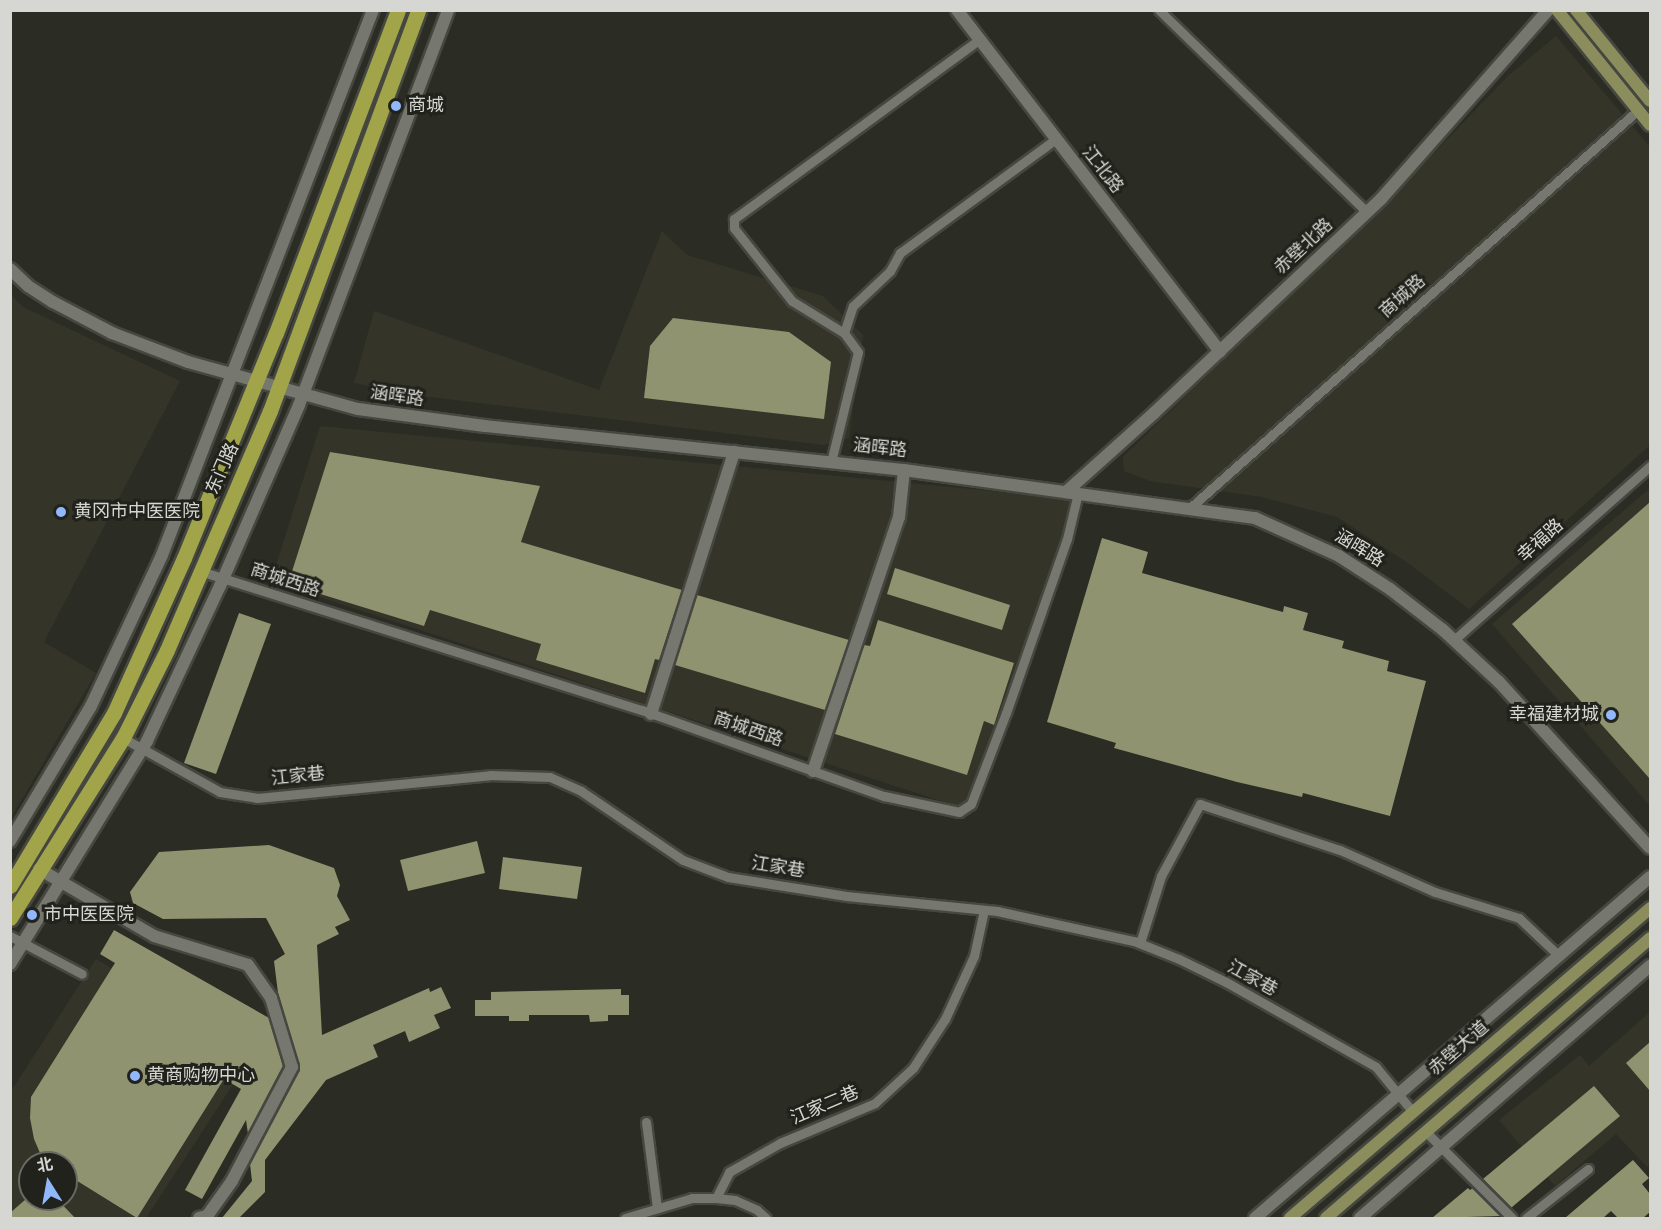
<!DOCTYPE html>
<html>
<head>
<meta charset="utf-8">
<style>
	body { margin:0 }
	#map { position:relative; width:1661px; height:1229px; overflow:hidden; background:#2b2c24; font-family:"Alegreya Sans","Noto Sans SC",sans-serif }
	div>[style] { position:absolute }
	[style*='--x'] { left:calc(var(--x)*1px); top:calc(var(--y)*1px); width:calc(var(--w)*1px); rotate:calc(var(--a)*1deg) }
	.built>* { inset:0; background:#343528 }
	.building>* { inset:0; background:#90936f }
	.roads { filter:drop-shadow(2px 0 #464740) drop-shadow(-2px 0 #464740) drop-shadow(0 2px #464740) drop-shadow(0 -2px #464740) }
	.service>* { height:9px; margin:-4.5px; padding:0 4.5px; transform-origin:4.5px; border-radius:4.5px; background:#76776f }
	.pedestrian>* { height:12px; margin:-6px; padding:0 6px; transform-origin:6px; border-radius:6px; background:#76776f }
	.minor>* { height:12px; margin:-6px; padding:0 6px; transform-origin:6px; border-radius:6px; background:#76776f }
	.tertiary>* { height:12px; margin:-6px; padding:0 6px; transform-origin:6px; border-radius:6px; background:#76776f }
	.secondary>* { height:12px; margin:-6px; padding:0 6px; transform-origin:6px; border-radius:6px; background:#8b8e5c }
	.primary>* { height:15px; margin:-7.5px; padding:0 7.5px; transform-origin:7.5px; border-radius:7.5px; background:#a1a449 }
	.dots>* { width:16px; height:16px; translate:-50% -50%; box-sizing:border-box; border:3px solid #21221b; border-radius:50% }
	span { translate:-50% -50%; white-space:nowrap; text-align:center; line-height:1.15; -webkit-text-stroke:6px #21221b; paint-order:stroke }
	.poi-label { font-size:18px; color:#d6d7d2 }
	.left { translate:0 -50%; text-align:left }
	.right { translate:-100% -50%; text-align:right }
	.street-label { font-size:18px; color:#d6d7d2 }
	.frame { position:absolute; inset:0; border:12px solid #d6d7d2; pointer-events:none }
	.north { position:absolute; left:18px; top:1151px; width:60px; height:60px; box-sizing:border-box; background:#21221b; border:2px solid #696a64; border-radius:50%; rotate:349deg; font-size:16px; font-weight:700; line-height:24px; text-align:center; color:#d6d7d2 }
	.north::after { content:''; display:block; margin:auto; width:21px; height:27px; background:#91b8fd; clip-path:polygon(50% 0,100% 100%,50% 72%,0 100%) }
</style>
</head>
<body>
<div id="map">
	<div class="built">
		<i style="clip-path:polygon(1556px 36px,1650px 147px,1650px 445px,1469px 609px,1408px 563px,1337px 517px,1262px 497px,1150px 481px,1124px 471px,1123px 457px,1411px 177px,1508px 76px)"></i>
		<i style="clip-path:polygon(662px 231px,687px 255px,823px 296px,863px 335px,849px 438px,824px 445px,422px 396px,354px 383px,374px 311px,599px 390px)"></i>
		<i style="clip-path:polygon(11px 295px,23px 307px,180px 381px,44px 642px,96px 673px,11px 818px)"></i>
		<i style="clip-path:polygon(320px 426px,1075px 499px,971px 811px,271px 581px)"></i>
		<i style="clip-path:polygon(1650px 488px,1650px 806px,1492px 624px)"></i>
		<i style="clip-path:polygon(evenodd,96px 959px,245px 1047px,247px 1063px,146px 1218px,11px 1218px,10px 1093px,96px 959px,30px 1163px,66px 1163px,66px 1199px,30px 1199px,30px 1163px)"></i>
		<i style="clip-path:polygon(1650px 1012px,1650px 1164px,1647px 1167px,1616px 1134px,1555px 1186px,1499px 1120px,1580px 1055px,1589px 1066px)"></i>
	</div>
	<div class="building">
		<i style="clip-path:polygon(673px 318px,789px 332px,831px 362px,824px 419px,644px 398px,650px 346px)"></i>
		<i style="clip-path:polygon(330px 452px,540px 486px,521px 542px,682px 590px,659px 660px,655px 659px,645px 693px,536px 660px,541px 644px,430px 610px,424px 626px,288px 584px)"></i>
		<i style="clip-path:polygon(1650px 502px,1650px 779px,1512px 624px)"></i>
		<i style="clip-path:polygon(1102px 538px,1148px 552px,1142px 573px,1283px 612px,1284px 606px,1308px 613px,1303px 630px,1344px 641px,1342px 648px,1389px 661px,1387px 671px,1426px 681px,1390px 816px,1303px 793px,1302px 797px,1237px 782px,1114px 748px,1116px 743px,1047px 722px)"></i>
		<i style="clip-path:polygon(895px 568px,1010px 605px,1002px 630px,887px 594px)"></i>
		<i style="clip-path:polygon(697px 595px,849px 640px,825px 710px,675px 665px)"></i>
		<i style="clip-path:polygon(239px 613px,271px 624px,216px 774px,184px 763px)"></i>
		<i style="clip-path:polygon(878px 620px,1014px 663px,994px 725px,984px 721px,967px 775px,835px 734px,864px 645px,870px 646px)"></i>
		<i style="clip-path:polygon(477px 841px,485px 873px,408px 891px,400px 860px)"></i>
		<i style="clip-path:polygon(269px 845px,334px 868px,340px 885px,337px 896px,350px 920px,335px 927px,339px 934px,317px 945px,322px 1035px,429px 988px,430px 992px,441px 987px,451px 1008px,434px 1015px,440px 1028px,409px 1042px,405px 1031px,373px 1045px,378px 1057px,326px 1080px,265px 1160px,265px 1192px,239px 1218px,222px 1218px,252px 1181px,250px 1164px,300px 1070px,278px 993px,274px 961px,285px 954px,266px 918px,163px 919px,133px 903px,130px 892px,159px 852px)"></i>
		<i style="clip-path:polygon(503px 857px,582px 867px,577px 899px,499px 889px)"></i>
		<i style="clip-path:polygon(114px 930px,269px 1018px,283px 1066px,248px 1134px,246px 1120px,202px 1199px,185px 1190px,241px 1089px,224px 1079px,137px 1218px,66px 1174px,66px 1163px,48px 1163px,43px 1160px,34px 1139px,30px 1118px,31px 1097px,115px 963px,100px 954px)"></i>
		<i style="clip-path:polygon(621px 989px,621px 995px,629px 995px,629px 1015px,608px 1015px,608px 1021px,590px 1022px,589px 1015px,529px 1015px,529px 1021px,509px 1021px,509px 1016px,475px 1016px,475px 1000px,491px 1000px,491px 992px)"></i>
		<i style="clip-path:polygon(1650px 1042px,1650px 1091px,1626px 1063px)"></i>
		<i style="clip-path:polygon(1594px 1086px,1620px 1116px,1511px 1208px,1483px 1179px)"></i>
		<i style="clip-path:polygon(1633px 1160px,1649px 1178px,1642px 1184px,1650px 1194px,1650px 1212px,1643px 1218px,1618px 1218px,1611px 1211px,1603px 1218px,1565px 1218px)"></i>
		<i style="clip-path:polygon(1468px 1188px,1470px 1190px,1473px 1188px,1501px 1216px,1432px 1218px)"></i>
		<i style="clip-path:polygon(26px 1199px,57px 1199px,75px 1218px,10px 1218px,10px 1213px)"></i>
	</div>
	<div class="roads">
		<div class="service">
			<i style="--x:1159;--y:10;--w:290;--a:44.2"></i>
			<i style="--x:844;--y:333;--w:28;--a:-72"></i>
			<i style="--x:853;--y:306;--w:51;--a:-43.4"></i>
			<i style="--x:890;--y:271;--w:21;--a:-61"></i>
			<i style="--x:900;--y:253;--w:193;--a:-36.2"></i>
			<i style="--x:831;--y:462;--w:113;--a:-76.2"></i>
			<i style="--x:858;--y:352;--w:24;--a:-126"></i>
			<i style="--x:844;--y:333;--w:61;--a:-148.4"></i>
			<i style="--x:792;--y:301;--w:93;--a:-128.5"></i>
			<i style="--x:734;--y:228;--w:9;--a:-90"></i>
			<i style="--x:734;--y:219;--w:303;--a:-36.2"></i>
			<i style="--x:1191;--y:507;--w:598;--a:-41.61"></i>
			<i style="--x:200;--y:571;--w:463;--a:17.5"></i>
			<i style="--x:642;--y:710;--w:257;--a:19.6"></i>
			<i style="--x:884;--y:796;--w:77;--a:12"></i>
			<i style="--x:959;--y:812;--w:14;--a:-34"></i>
			<i style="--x:971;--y:804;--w:97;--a:-69"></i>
			<i style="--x:1006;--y:713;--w:184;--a:-70.7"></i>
			<i style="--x:1067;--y:539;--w:47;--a:-76.6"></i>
			<i style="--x:1454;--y:640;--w:262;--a:-41.6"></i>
			<i style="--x:123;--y:738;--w:111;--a:29.1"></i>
			<i style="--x:220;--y:792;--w:37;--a:9"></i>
			<i style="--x:257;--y:798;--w:234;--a:-5.6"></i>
			<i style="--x:490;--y:775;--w:60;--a:1.9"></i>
			<i style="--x:550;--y:777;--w:34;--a:24"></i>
			<i style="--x:581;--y:791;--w:123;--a:34.1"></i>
			<i style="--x:683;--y:860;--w:48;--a:20.7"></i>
			<i style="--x:728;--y:877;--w:120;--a:9.1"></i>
			<i style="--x:846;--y:896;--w:152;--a:5.7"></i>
			<i style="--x:997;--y:911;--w:140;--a:12.4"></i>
			<i style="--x:1134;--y:941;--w:48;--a:21.8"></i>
			<i style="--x:1179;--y:959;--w:52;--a:26.1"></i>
			<i style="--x:1226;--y:982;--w:172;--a:29.5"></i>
			<i style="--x:1376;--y:1067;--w:58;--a:50.6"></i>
			<i style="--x:10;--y:936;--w:81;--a:27.8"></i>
			<i style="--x:1140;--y:943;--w:70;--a:-72.6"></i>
			<i style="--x:1161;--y:876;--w:82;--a:-61.6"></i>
			<i style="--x:1200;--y:804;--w:147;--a:18.2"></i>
			<i style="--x:1340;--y:850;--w:104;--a:23.9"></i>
			<i style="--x:1435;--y:892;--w:88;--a:17.2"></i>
			<i style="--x:1519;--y:918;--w:55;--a:43.5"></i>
			<i style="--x:646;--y:1122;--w:87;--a:82.7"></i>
			<i style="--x:1426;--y:1132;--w:122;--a:45"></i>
			<i style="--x:716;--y:1198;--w:19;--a:6"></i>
			<i style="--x:735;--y:1200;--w:24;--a:24"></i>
			<i style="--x:757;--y:1210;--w:12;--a:42"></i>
			<i style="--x:625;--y:1218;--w:70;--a:-16.6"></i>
			<i style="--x:692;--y:1198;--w:24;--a:0"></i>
			<i style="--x:716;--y:1198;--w:29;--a:-63"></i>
			<i style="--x:729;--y:1172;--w:59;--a:-29.6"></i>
			<i style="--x:780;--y:1143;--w:103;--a:-22.8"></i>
			<i style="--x:875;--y:1103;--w:52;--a:-42.6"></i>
			<i style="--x:913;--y:1068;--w:59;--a:-56.9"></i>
			<i style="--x:945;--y:1019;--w:69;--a:-65.3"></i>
			<i style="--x:974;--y:956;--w:47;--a:-77.7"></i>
			<i style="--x:1526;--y:1218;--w:79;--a:-38.3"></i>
		</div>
		<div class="pedestrian">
			<i style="--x:651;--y:714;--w:275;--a:-72.4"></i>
			<i style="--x:813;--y:771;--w:268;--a:-71.3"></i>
			<i style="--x:899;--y:517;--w:47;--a:-83.9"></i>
			<i style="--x:39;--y:869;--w:133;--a:30.2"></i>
			<i style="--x:154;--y:936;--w:98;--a:17.1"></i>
			<i style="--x:248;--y:965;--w:40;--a:55.1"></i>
			<i style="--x:271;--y:998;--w:72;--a:73.1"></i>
			<i style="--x:292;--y:1067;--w:129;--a:117.8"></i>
			<i style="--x:232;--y:1181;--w:43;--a:125.5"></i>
			<i style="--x:207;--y:1216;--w:8;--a:166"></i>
		</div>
		<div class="minor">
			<i style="--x:957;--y:10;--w:431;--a:52.4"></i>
			<i style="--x:1066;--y:492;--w:118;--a:-41.9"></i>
			<i style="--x:1154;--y:413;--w:312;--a:-43.3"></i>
			<i style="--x:1381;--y:199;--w:252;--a:-48.5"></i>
			<i style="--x:10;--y:841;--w:157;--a:-59"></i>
			<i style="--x:91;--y:706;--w:167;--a:-64.8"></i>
			<i style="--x:162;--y:555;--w:584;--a:-68.84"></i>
			<i style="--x:10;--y:964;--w:262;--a:-58.4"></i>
			<i style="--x:147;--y:741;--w:171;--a:-64.8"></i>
			<i style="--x:220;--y:586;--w:197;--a:-66.4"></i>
			<i style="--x:299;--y:405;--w:422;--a:-69.3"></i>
			<i style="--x:1255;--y:1218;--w:522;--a:-40.8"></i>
			<i style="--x:1360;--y:1218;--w:384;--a:-41"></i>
		</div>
		<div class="tertiary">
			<i style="--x:10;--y:269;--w:25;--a:43"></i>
			<i style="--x:28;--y:286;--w:30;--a:33"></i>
			<i style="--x:53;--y:302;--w:67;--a:27.7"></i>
			<i style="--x:112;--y:333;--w:81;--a:20.9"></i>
			<i style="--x:188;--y:362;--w:176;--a:15.5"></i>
			<i style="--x:358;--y:409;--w:128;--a:7.6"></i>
			<i style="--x:485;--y:426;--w:421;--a:6"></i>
			<i style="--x:904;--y:470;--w:354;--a:7.8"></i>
			<i style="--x:1255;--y:518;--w:92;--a:24.3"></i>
			<i style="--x:1339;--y:556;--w:61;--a:32.9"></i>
			<i style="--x:1390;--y:589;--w:67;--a:37.7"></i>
			<i style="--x:1443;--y:630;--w:76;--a:42.9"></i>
			<i style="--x:1499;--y:682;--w:224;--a:47.7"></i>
		</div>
		<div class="secondary">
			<i style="--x:1557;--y:10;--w:148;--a:51"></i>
			<i style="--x:1576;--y:10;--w:117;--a:50.9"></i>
			<i style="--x:1290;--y:1218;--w:475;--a:-40.7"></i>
			<i style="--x:1326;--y:1218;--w:428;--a:-40.8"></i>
		</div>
		<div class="primary">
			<i style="--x:10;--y:886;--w:202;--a:-59"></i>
			<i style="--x:114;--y:713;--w:170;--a:-65.7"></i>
			<i style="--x:184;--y:558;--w:243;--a:-67.8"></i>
			<i style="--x:276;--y:333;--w:345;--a:-69.3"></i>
			<i style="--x:10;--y:918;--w:213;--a:-57.9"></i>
			<i style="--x:123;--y:738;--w:98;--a:-63.4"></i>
			<i style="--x:167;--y:650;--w:260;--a:-66.7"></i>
			<i style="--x:270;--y:411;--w:427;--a:-69.7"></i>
		</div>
	</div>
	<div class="dots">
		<i style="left:396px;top:106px;background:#91b8fd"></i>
		<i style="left:61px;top:512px;background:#91b8fd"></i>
		<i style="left:1611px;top:715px;background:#91b8fd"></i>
		<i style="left:32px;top:915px;background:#91b8fd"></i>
		<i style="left:135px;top:1076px;background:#91b8fd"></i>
	</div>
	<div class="poi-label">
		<span class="left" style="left:408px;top:106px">商城</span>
		<span class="left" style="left:74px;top:512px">黄冈市中医医院</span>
		<span class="right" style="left:1599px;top:715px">幸福建材城</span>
		<span class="left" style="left:44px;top:915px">市中医医院</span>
		<span class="left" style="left:147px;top:1076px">黄商购物中心</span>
	</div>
	<div class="street-label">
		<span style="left:1102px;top:170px;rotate:52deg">江北路</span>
		<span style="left:1304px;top:247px;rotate:-43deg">赤壁北路</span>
		<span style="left:1403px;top:297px;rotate:-42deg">商城路</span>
		<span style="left:397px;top:397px;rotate:8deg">涵晖路</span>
		<span style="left:880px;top:449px;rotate:6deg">涵晖路</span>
		<span style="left:223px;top:469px;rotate:-66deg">东门路</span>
		<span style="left:1541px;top:541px;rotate:-42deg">幸福路</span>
		<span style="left:1359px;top:549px;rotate:31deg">涵晖路</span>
		<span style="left:285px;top:581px;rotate:18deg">商城西路</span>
		<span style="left:748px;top:730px;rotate:19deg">商城西路</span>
		<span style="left:298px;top:777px;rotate:-6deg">江家巷</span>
		<span style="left:778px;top:868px;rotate:9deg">江家巷</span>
		<span style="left:1252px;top:979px;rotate:29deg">江家巷</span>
		<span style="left:1459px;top:1049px;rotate:-41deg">赤壁大道</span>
		<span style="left:825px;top:1106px;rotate:-23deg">江家二巷</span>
	</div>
	<div class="frame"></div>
	<div class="north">北</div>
</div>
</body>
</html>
